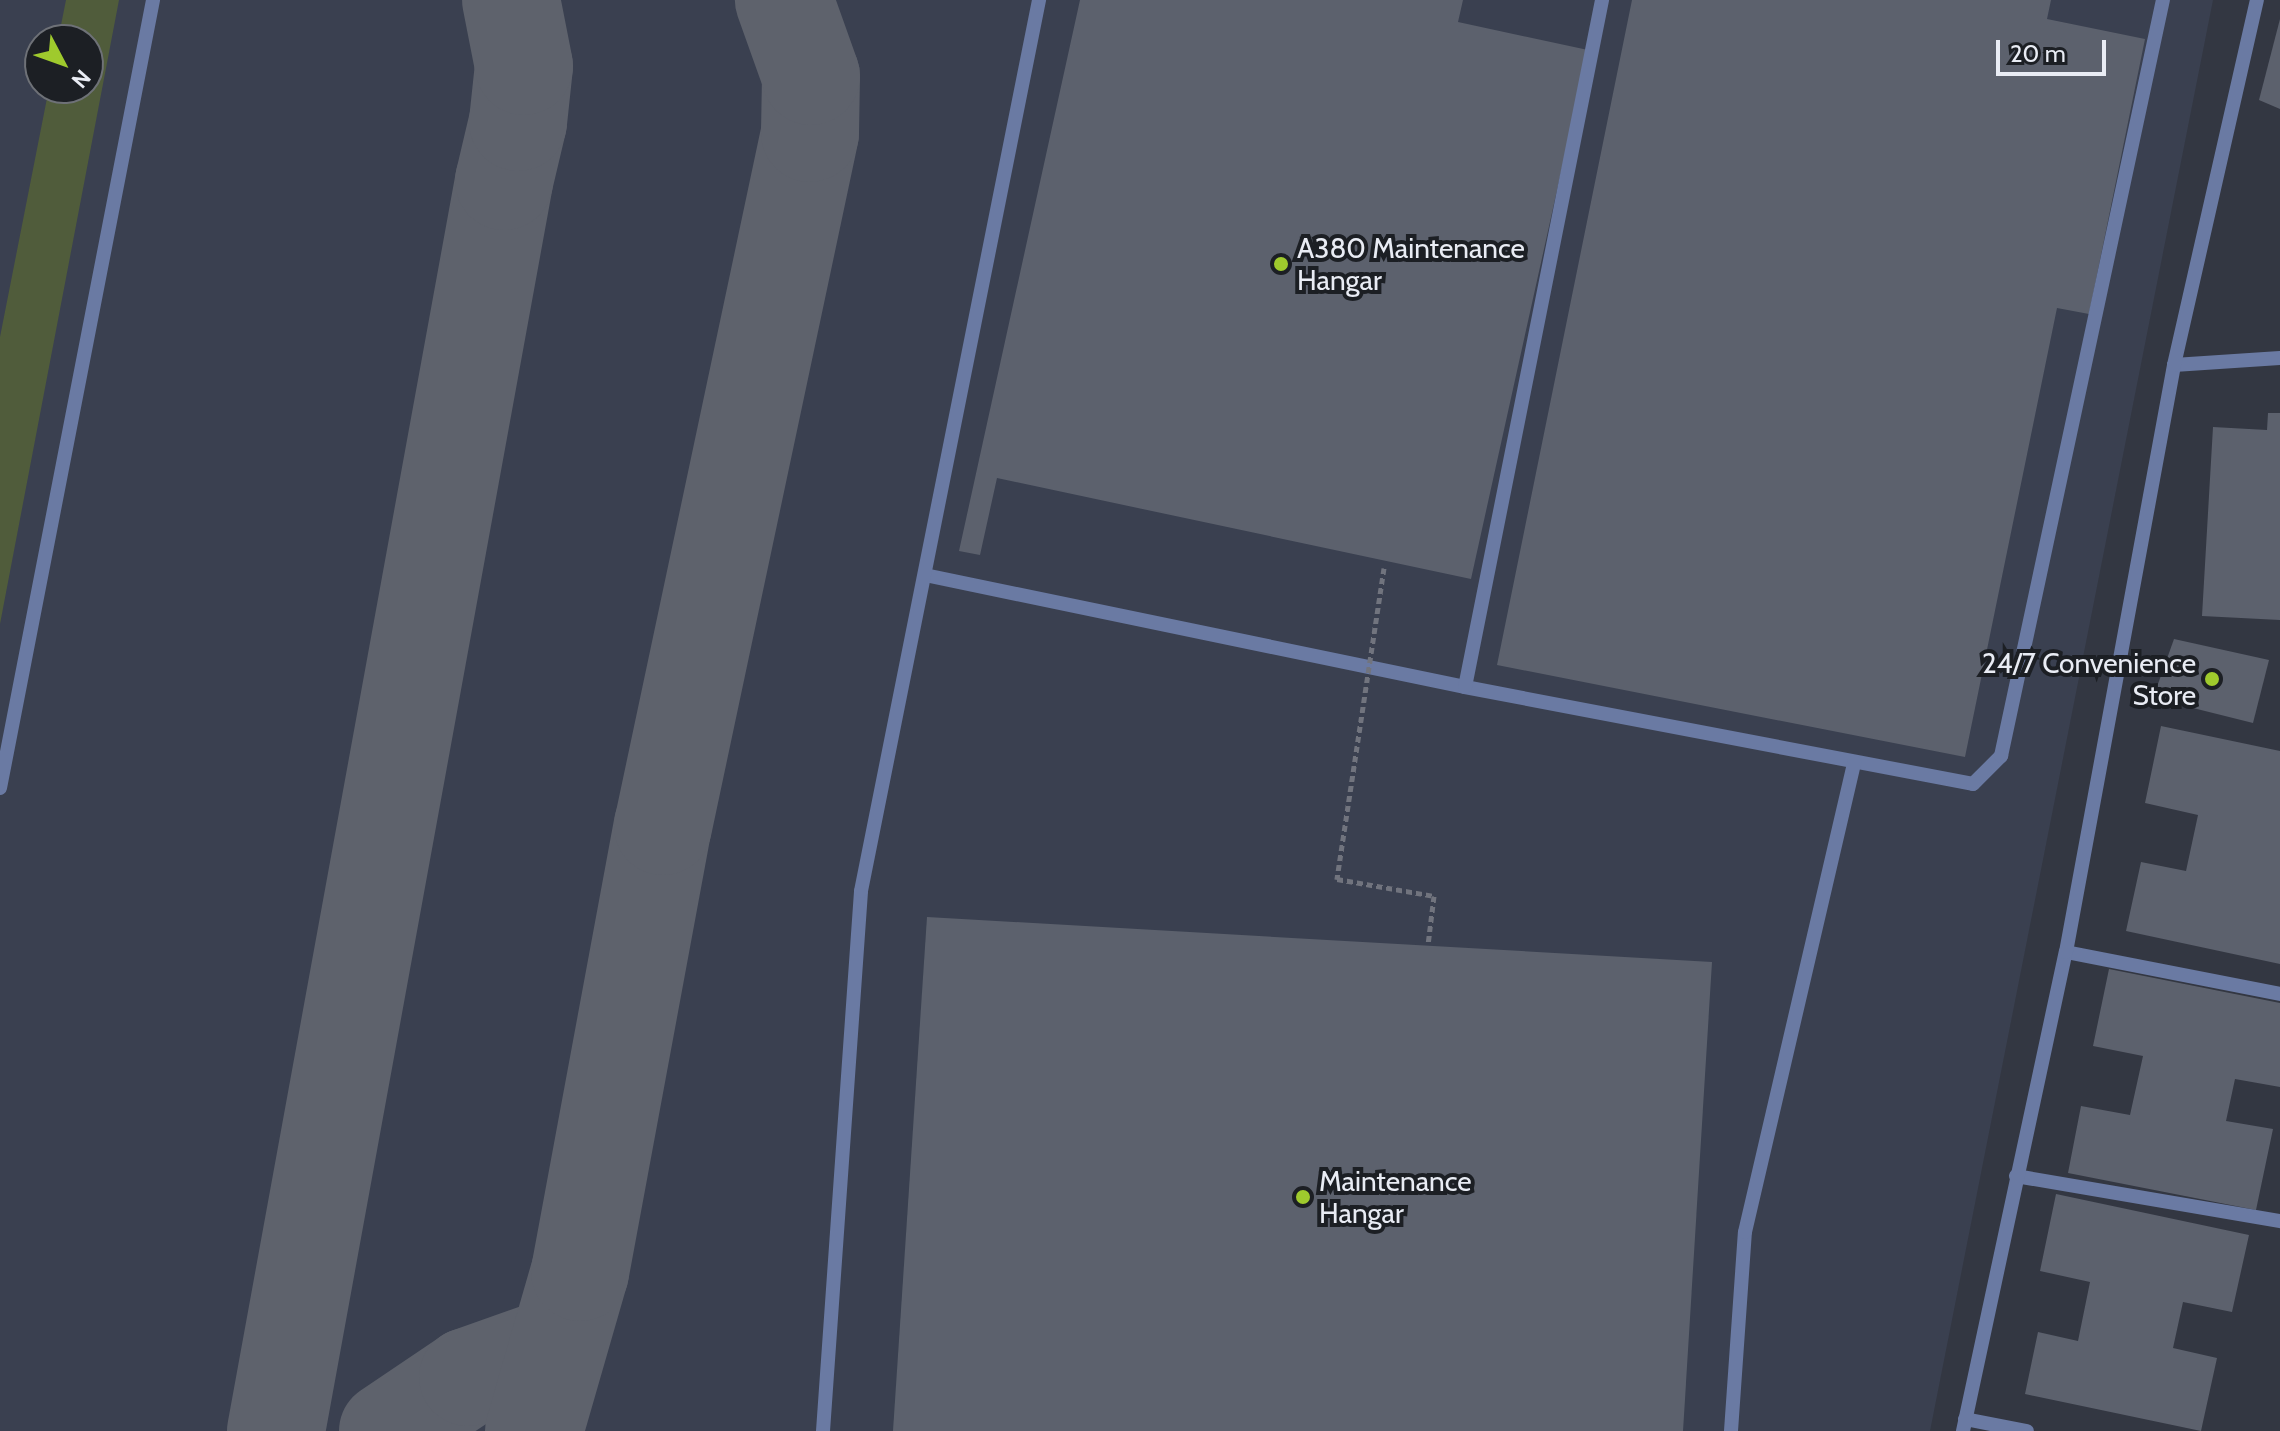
<!DOCTYPE html>
<html>
<head>
<meta charset="utf-8">
<style>
	body { margin:0 }
	#map { position:relative; width:2280px; height:1431px; overflow:hidden; background:#333742; font-family:Cabin,sans-serif }
	div>[style] { position:absolute }
	[style*='--x'] { left:calc(var(--x)*1px); top:calc(var(--y)*1px); width:calc(var(--w)*1px); rotate:calc(var(--a)*1deg) }
	.built>* { inset:0; background:#3a4050 }
	.green>* { inset:0; background:#505c3b }
	.taxiway>* { height:98px; margin:-49px; padding:0 49px; transform-origin:49px; border-radius:49px; background:#5e626c }
	.building>* { inset:0; background:#5c616d }
	.service>* { height:14px; margin:-7px; padding:0 7px; transform-origin:7px; border-radius:7px; background:#6a7aa3 }
	.path-bridge>* { height:5px; margin-top:-2.5px; transform-origin:0; background:repeating-linear-gradient(90deg,#71747e 0 6px,transparent 0 10px) }
	.dots>* { width:22px; height:22px; translate:-50% -50%; box-sizing:border-box; border:4px solid #1c1f24; border-radius:50% }
	span { translate:-50% -50%; white-space:nowrap; text-align:center; line-height:1.15; -webkit-text-stroke:8px #1c1f24; paint-order:stroke }
	.poi-label { font-size:28px; color:#e9ecf4 }
	.left { translate:0 -50%; text-align:left }
	.right { translate:-100% -50%; text-align:right }
	.north { position:absolute; left:24px; top:24px; width:80px; height:80px; box-sizing:border-box; background:#1c1f24; border:2px solid #6e7177; border-radius:50%; rotate:131deg; font-size:22px; font-weight:700; line-height:32px; text-align:center; color:#e9ecf4 }
	.north::after { content:''; display:block; margin:auto; width:28px; height:36px; background:#9fca2d; clip-path:polygon(50% 0,100% 100%,50% 72%,0 100%) }
	.scale { position:absolute; left:1996px; top:40px; width:110px; height:36px; box-sizing:border-box; border:4px solid #e9ecf4; border-top:0; padding-left:10px; font-size:24px; line-height:28px; white-space:nowrap; color:#e9ecf4; -webkit-text-stroke:6px #1c1f24; paint-order:stroke }
</style>
</head>
<body>
<div id="map">
	<div class="built">
		<i style="clip-path:polygon(evenodd,0 0,2213px 0,1930px 1431px,0 1431px,0 0,40px 40px,88px 40px,88px 88px,40px 88px,40px 40px)"></i>
	</div>
	<div class="green">
		<i style="clip-path:polygon(66px 0,119px 0,0 624px,0 337px,49px 88px,88px 88px,88px 40px,58px 40px)"></i>
	</div>
	<div class="taxiway">
		<i style="--x:276;--y:1431;--w:1271;--a:-79.66"></i>
		<i style="--x:504;--y:181;--w:61;--a:-76.7"></i>
		<i style="--x:518;--y:122;--w:56;--a:-83.9"></i>
		<i style="--x:524;--y:66;--w:67;--a:-101.1"></i>
		<i style="--x:388;--y:1431;--w:97;--a:-34"></i>
		<i style="--x:468;--y:1377;--w:81;--a:-19.6"></i>
		<i style="--x:534;--y:1431;--w:166;--a:-73.9"></i>
		<i style="--x:580;--y:1272;--w:454;--a:-79.5"></i>
		<i style="--x:663;--y:826;--w:708;--a:-78.02"></i>
		<i style="--x:810;--y:133;--w:57;--a:-89"></i>
		<i style="--x:811;--y:76;--w:81;--a:-109.6"></i>
	</div>
	<div class="building">
		<i style="clip-path:polygon(1080px 0,1463px 0,1458px 22px,1588px 50px,1471px 579px,997px 478px,980px 555px,959px 551px)"></i>
		<i style="clip-path:polygon(1632px 0,2051px 0,2047px 19px,2145px 39px,2089px 314px,2057px 308px,1965px 757px,1497px 665px)"></i>
		<i style="clip-path:polygon(2280px 19px,2280px 109px,2259px 100px)"></i>
		<i style="clip-path:polygon(2268px 413px,2280px 413px,2280px 620px,2202px 616px,2213px 427px,2267px 430px)"></i>
		<i style="clip-path:polygon(2174px 639px,2269px 660px,2253px 723px,2153px 698px)"></i>
		<i style="clip-path:polygon(2161px 726px,2280px 751px,2280px 964px,2126px 931px,2141px 862px,2186px 871px,2198px 815px,2145px 803px)"></i>
		<i style="clip-path:polygon(927px 917px,1712px 962px,1683px 1431px,893px 1431px)"></i>
		<i style="clip-path:polygon(2109px 969px,2280px 1003px,2280px 1087px,2235px 1079px,2226px 1121px,2273px 1129px,2256px 1210px,2068px 1173px,2081px 1106px,2130px 1115px,2143px 1056px,2093px 1046px)"></i>
		<i style="clip-path:polygon(2056px 1194px,2249px 1235px,2232px 1312px,2183px 1302px,2173px 1348px,2217px 1358px,2201px 1431px,2025px 1394px,2038px 1332px,2078px 1341px,2090px 1282px,2040px 1271px)"></i>
	</div>
	<div class="service">
		<i style="--x:2174;--y:365;--w:106;--a:-3.8"></i>
		<i style="--x:925;--y:575;--w:551;--a:11.72"></i>
		<i style="--x:1465;--y:687;--w:517;--a:10.81"></i>
		<i style="--x:1973;--y:784;--w:40;--a:-45"></i>
		<i style="--x:2001;--y:756;--w:773;--a:-77.91"></i>
		<i style="--x:1465;--y:687;--w:701;--a:-78.72"></i>
		<i style="--x:0;--y:788;--w:803;--a:-79.01"></i>
		<i style="--x:2066;--y:952;--w:218;--a:11.1"></i>
		<i style="--x:2016;--y:1176;--w:268;--a:9.7"></i>
		<i style="--x:1965;--y:1419;--w:63;--a:11"></i>
		<i style="--x:823;--y:1431;--w:541;--a:-85.97"></i>
		<i style="--x:861;--y:891;--w:909;--a:-78.7"></i>
		<i style="--x:1731;--y:1431;--w:199;--a:-86"></i>
		<i style="--x:1745;--y:1232;--w:482;--a:-76.9"></i>
		<i style="--x:1963;--y:1431;--w:490;--a:-77.9"></i>
		<i style="--x:2066;--y:952;--w:597;--a:-79.57"></i>
		<i style="--x:2174;--y:365;--w:374;--a:-77.2"></i>
	</div>
	<div class="path-bridge">
		<i style="--x:1384;--y:568;--w:315;--a:98.6"></i>
		<i style="--x:1337;--y:879;--w:98;--a:9.9"></i>
		<i style="--x:1434;--y:896;--w:49;--a:97"></i>
	</div>
	<div class="dots">
		<i style="left:1281px;top:264px;background:#9fca2d"></i>
		<i style="left:2212px;top:679px;background:#9fca2d"></i>
		<i style="left:1303px;top:1197px;background:#9fca2d"></i>
	</div>
	<div class="poi-label">
		<span class="left" style="left:1297px;top:264px">A380 Maintenance<br>Hangar</span>
		<span class="right" style="left:2196px;top:679px">24/7 Convenience<br>Store</span>
		<span class="left" style="left:1319px;top:1197px">Maintenance<br>Hangar</span>
	</div>
	<div class="north">N</div>
	<div class="scale">20 m</div>
</div>
</body>
</html>
